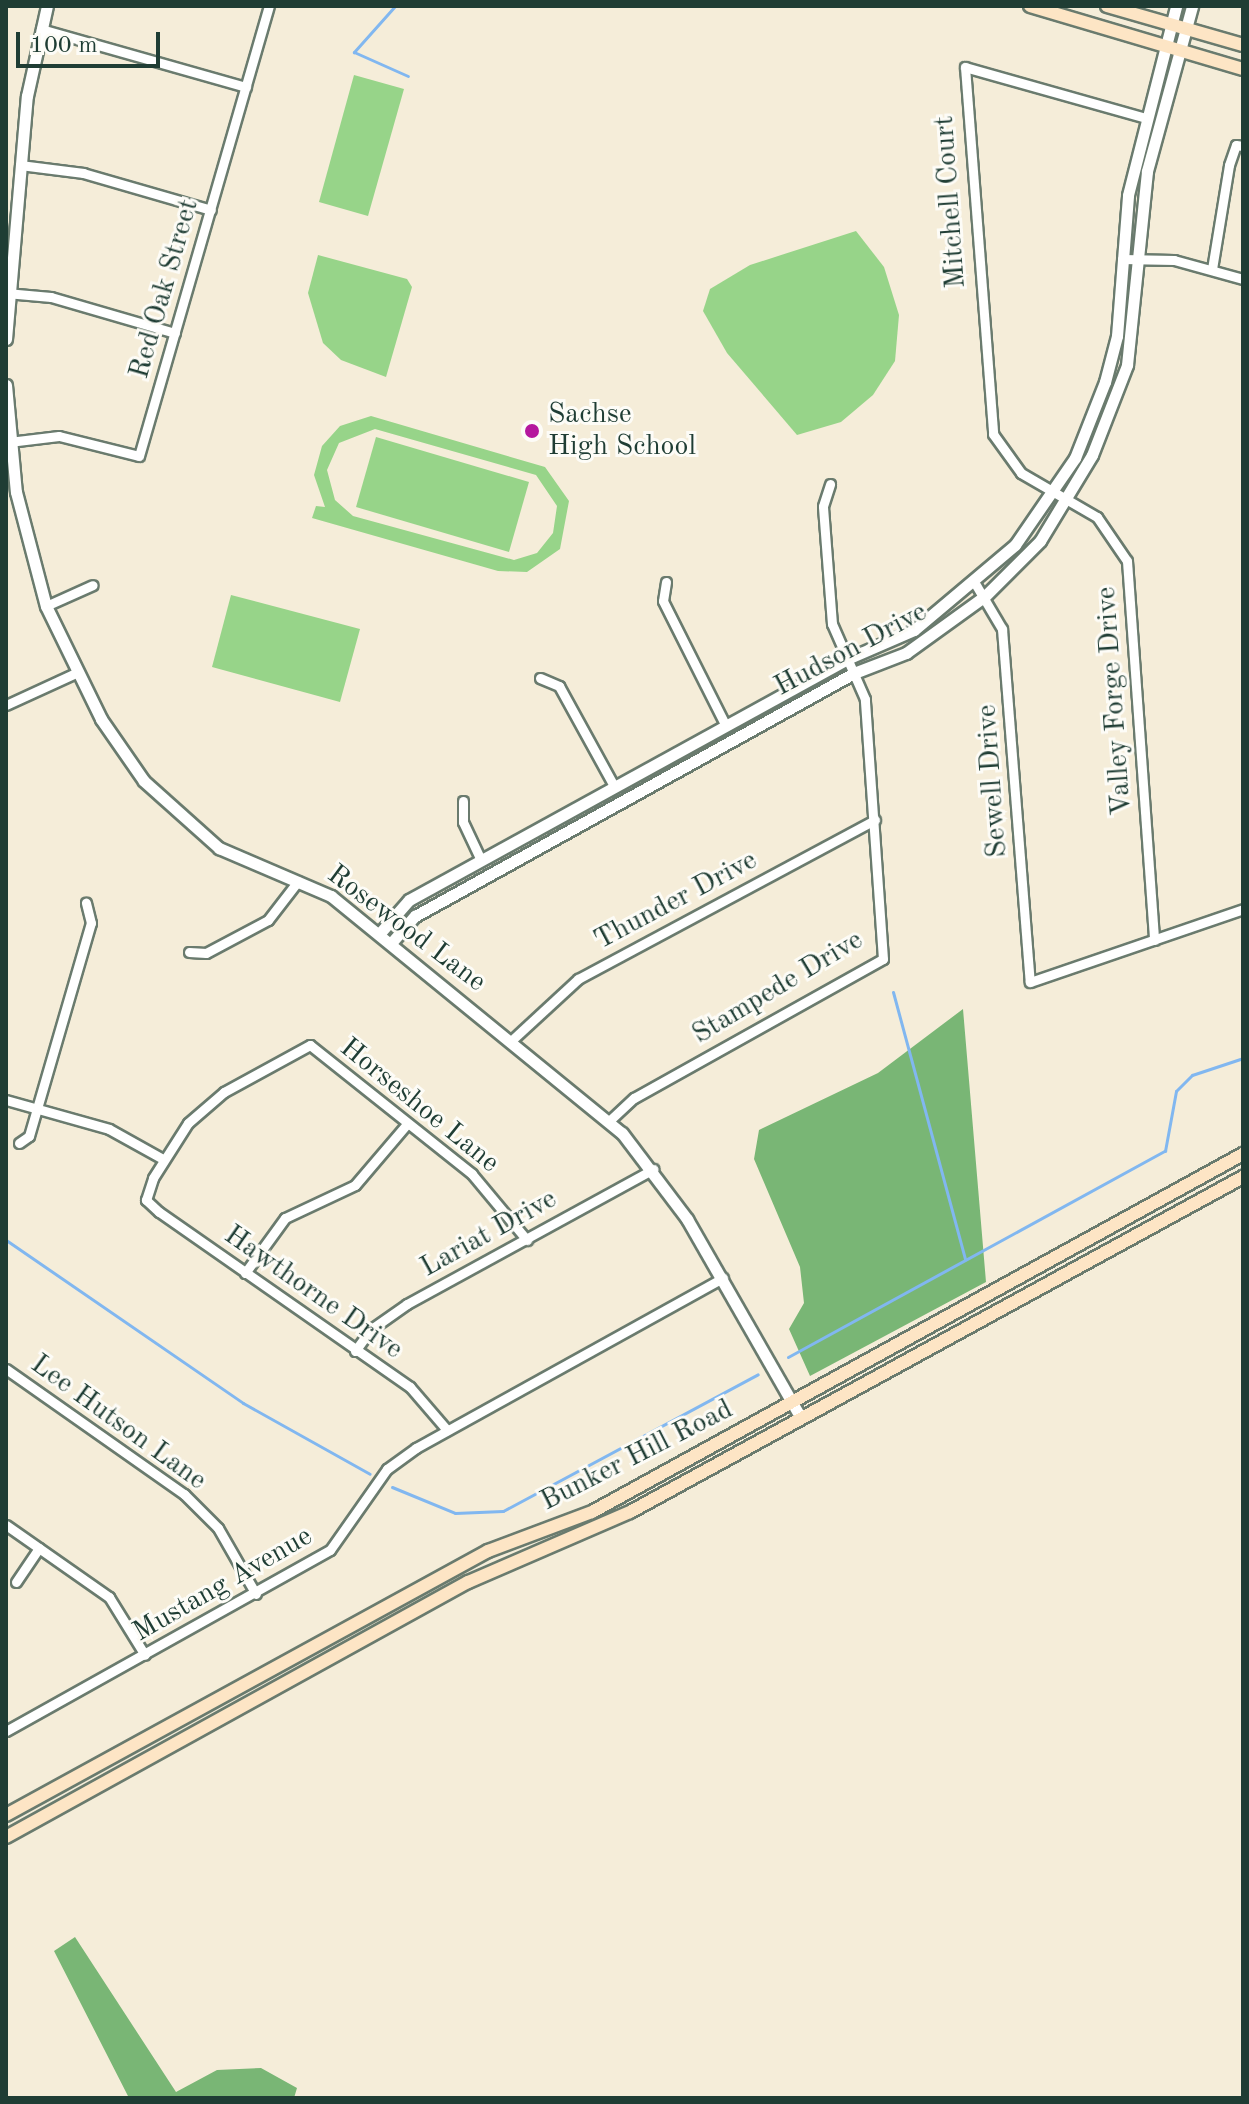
<!DOCTYPE html>
<html>
<head>
<meta charset="utf-8">
<style>
	body { margin:0 }
	#map { position:relative; width:1249px; height:2104px; overflow:hidden; background:#f5edd9; font-family:"Old Standard TT",serif }
	div>[style] { position:absolute }
	[style*='--x'] { left:calc(var(--x)*1px); top:calc(var(--y)*1px); width:calc(var(--w)*1px); rotate:calc(var(--a)*1deg) }
	.green>* { inset:0; background:#97d489 }
	.forest>* { inset:0; background:#79b675 }
	.stream>* { height:3px; margin:-1.5px; padding:0 1.5px; transform-origin:1.5px; border-radius:1.5px; background:#81b7f0 }
	.roads { filter:drop-shadow(2px 0 #6a7b6e) drop-shadow(-2px 0 #6a7b6e) drop-shadow(0 2px #6a7b6e) drop-shadow(0 -2px #6a7b6e) }
	.minor>* { height:9px; margin:-4.5px; padding:0 4.5px; transform-origin:4.5px; border-radius:4.5px; background:#fff }
	.tertiary>* { height:11px; margin:-5.5px; padding:0 5.5px; transform-origin:5.5px; border-radius:5.5px; background:#fff }
	.secondary>* { height:12px; margin:-6px; padding:0 6px; transform-origin:6px; border-radius:6px; background:#fde5c5 }
	.dots>* { width:22px; height:22px; translate:-50% -50%; box-sizing:border-box; border:4px solid #fdfcf7; border-radius:50% }
	span { translate:-50% -50%; white-space:nowrap; text-align:center; line-height:1.15; -webkit-text-stroke:6px #fdfcf7; paint-order:stroke }
	.street-label { font-size:28px; color:#1f3d34 }
	.poi-label { font-size:28px; color:#1f3d34 }
	.left { translate:0 -50%; text-align:left }
	.frame { position:absolute; inset:0; border:8px solid #1f3d34; pointer-events:none }
	.scale { position:absolute; left:16px; top:32px; width:144px; height:36px; box-sizing:border-box; border:4px solid #1f3d34; border-top:0; padding-left:10px; font-size:24px; line-height:28px; white-space:nowrap; color:#1f3d34; -webkit-text-stroke:6px #fdfcf7; paint-order:stroke }
</style>
</head>
<body>
<div id="map">
	<div class="green">
		<i style="clip-path:polygon(354px 75px,404px 89px,368px 216px,319px 202px)"></i>
		<i style="clip-path:polygon(856px 231px,884px 267px,899px 315px,895px 361px,873px 395px,841px 422px,797px 435px,727px 353px,703px 311px,710px 289px,750px 265px)"></i>
		<i style="clip-path:polygon(318px 255px,407px 279px,412px 287px,386px 377px,341px 360px,323px 343px,308px 293px)"></i>
		<i style="clip-path:polygon(evenodd,371px 416px,545px 467px,569px 501px,560px 549px,527px 572px,498px 571px,312px 518px,316px 506px,325px 507px,314px 475px,322px 446px,340px 426px,371px 416px,375px 429px,536px 475px,557px 506px,553px 533px,537px 553px,514px 560px,353px 516px,335px 500px,327px 470px,339px 443px,375px 429px)"></i>
		<i style="clip-path:polygon(376px 437px,529px 482px,509px 552px,356px 507px)"></i>
		<i style="clip-path:polygon(231px 595px,360px 629px,340px 702px,212px 667px)"></i>
	</div>
	<div class="forest">
		<i style="clip-path:polygon(963px 1009px,986px 1282px,810px 1376px,789px 1329px,804px 1303px,800px 1267px,754px 1159px,759px 1130px,878px 1073px)"></i>
		<i style="clip-path:polygon(75px 1937px,176px 2092px,217px 2070px,261px 2068px,297px 2088px,294px 2098px,129px 2098px,54px 1951px)"></i>
	</div>
	<div class="stream">
		<i style="--x:395;--y:6;--w:62;--a:131.7"></i>
		<i style="--x:354;--y:52;--w:59;--a:24"></i>
		<i style="--x:893;--y:992;--w:277;--a:74.9"></i>
		<i style="--x:6;--y:1240;--w:288;--a:34.5"></i>
		<i style="--x:243;--y:1403;--w:145;--a:29.2"></i>
		<i style="--x:788;--y:1357;--w:430;--a:-28.7"></i>
		<i style="--x:1165;--y:1151;--w:61;--a:-79.6"></i>
		<i style="--x:1176;--y:1091;--w:23;--a:-45"></i>
		<i style="--x:1192;--y:1075;--w:54;--a:-18.4"></i>
		<i style="--x:392;--y:1487;--w:68;--a:22.4"></i>
		<i style="--x:455;--y:1513;--w:48;--a:-2.4"></i>
		<i style="--x:503;--y:1511;--w:289;--a:-28.2"></i>
	</div>
	<div class="roads">
		<div class="minor">
			<i style="--x:41;--y:29;--w:213;--a:15.8"></i>
			<i style="--x:1146;--y:118;--w:188;--a:-164.3"></i>
			<i style="--x:965;--y:67;--w:368;--a:85.6"></i>
			<i style="--x:993;--y:434;--w:48;--a:54.3"></i>
			<i style="--x:1021;--y:473;--w:88;--a:30.1"></i>
			<i style="--x:1097;--y:517;--w:53;--a:55.7"></i>
			<i style="--x:1127;--y:561;--w:380;--a:85.9"></i>
			<i style="--x:20;--y:165;--w:64;--a:7.2"></i>
			<i style="--x:83;--y:173;--w:133;--a:16.1"></i>
			<i style="--x:1122;--y:259;--w:52;--a:1.1"></i>
			<i style="--x:1174;--y:260;--w:72;--a:15.4"></i>
			<i style="--x:1212;--y:269;--w:105;--a:-80.7"></i>
			<i style="--x:1229;--y:165;--w:21;--a:-71"></i>
			<i style="--x:1236;--y:145;--w:7;--a:8"></i>
			<i style="--x:6;--y:293;--w:45;--a:5.1"></i>
			<i style="--x:51;--y:297;--w:129;--a:16.2"></i>
			<i style="--x:9;--y:442;--w:50;--a:-6.8"></i>
			<i style="--x:59;--y:436;--w:82;--a:14"></i>
			<i style="--x:139;--y:456;--w:468;--a:-73.9"></i>
			<i style="--x:666;--y:582;--w:19;--a:99"></i>
			<i style="--x:663;--y:601;--w:140;--a:63.3"></i>
			<i style="--x:976;--y:585;--w:51;--a:59.4"></i>
			<i style="--x:1002;--y:629;--w:354;--a:85.5"></i>
			<i style="--x:1030;--y:982;--w:225;--a:-18.9"></i>
			<i style="--x:46;--y:606;--w:51;--a:-24.1"></i>
			<i style="--x:540;--y:678;--w:21;--a:23"></i>
			<i style="--x:559;--y:686;--w:114;--a:61.2"></i>
			<i style="--x:6;--y:705;--w:77;--a:-24.6"></i>
			<i style="--x:463;--y:801;--w:21;--a:90"></i>
			<i style="--x:463;--y:822;--w:42;--a:64.7"></i>
			<i style="--x:189;--y:952;--w:17;--a:3"></i>
			<i style="--x:206;--y:953;--w:70;--a:-28"></i>
			<i style="--x:268;--y:920;--w:49;--a:-52.4"></i>
			<i style="--x:512;--y:1040;--w:90;--a:-42.7"></i>
			<i style="--x:578;--y:979;--w:337;--a:-28.2"></i>
			<i style="--x:6;--y:1100;--w:107;--a:15.7"></i>
			<i style="--x:109;--y:1129;--w:62;--a:29.1"></i>
			<i style="--x:609;--y:1121;--w:34;--a:-43"></i>
			<i style="--x:634;--y:1098;--w:285;--a:-29.2"></i>
			<i style="--x:883;--y:959;--w:261;--a:-94"></i>
			<i style="--x:865;--y:699;--w:82;--a:-113.7"></i>
			<i style="--x:832;--y:624;--w:118;--a:-94.4"></i>
			<i style="--x:823;--y:506;--w:23;--a:-72"></i>
			<i style="--x:19;--y:1143;--w:12;--a:-35"></i>
			<i style="--x:29;--y:1136;--w:222;--a:-73.8"></i>
			<i style="--x:91;--y:923;--w:21;--a:-104"></i>
			<i style="--x:245;--y:1273;--w:68;--a:-54"></i>
			<i style="--x:285;--y:1218;--w:77;--a:-25.2"></i>
			<i style="--x:355;--y:1185;--w:80;--a:-49.6"></i>
			<i style="--x:355;--y:1351;--w:26;--a:-54"></i>
			<i style="--x:370;--y:1330;--w:45;--a:-35.1"></i>
			<i style="--x:407;--y:1304;--w:281;--a:-28.7"></i>
			<i style="--x:6;--y:1369;--w:218;--a:35.1"></i>
			<i style="--x:184;--y:1494;--w:48;--a:45"></i>
			<i style="--x:218;--y:1528;--w:76;--a:60.1"></i>
			<i style="--x:447;--y:1430;--w:57;--a:-130.7"></i>
			<i style="--x:410;--y:1387;--w:306;--a:-145.1"></i>
			<i style="--x:159;--y:1212;--w:18;--a:-137"></i>
			<i style="--x:146;--y:1200;--w:23;--a:-72"></i>
			<i style="--x:153;--y:1178;--w:65;--a:-57.5"></i>
			<i style="--x:188;--y:1123;--w:48;--a:-40.7"></i>
			<i style="--x:224;--y:1092;--w:98;--a:-28.7"></i>
			<i style="--x:310;--y:1045;--w:207;--a:38.5"></i>
			<i style="--x:472;--y:1174;--w:86;--a:50.2"></i>
			<i style="--x:6;--y:1525;--w:126;--a:35"></i>
			<i style="--x:109;--y:1597;--w:68;--a:58.2"></i>
			<i style="--x:16;--y:1582;--w:41;--a:-55.9"></i>
			<i style="--x:6;--y:1731;--w:371;--a:-29.2"></i>
			<i style="--x:330;--y:1550;--w:99;--a:-54.9"></i>
			<i style="--x:387;--y:1469;--w:36;--a:-36"></i>
			<i style="--x:416;--y:1448;--w:351;--a:-29"></i>
		</div>
		<div class="tertiary">
			<i style="--x:6;--y:339;--w:244;--a:-85.1"></i>
			<i style="--x:27;--y:96;--w:92;--a:-77.5"></i>
			<i style="--x:6;--y:385;--w:107;--a:84.7"></i>
			<i style="--x:16;--y:492;--w:118;--a:75.3"></i>
			<i style="--x:46;--y:606;--w:126;--a:64"></i>
			<i style="--x:101;--y:719;--w:75;--a:55.3"></i>
			<i style="--x:144;--y:781;--w:101;--a:41.8"></i>
			<i style="--x:219;--y:848;--w:122;--a:23.2"></i>
			<i style="--x:331;--y:896;--w:375;--a:39.2"></i>
			<i style="--x:622;--y:1133;--w:108;--a:52.9"></i>
			<i style="--x:687;--y:1219;--w:229;--a:60.2"></i>
			<i style="--x:380;--y:933;--w:44;--a:-48.7"></i>
			<i style="--x:409;--y:900;--w:500;--a:-28.8"></i>
			<i style="--x:847;--y:659;--w:73;--a:-23.4"></i>
			<i style="--x:914;--y:630;--w:132;--a:-40.1"></i>
			<i style="--x:1015;--y:545;--w:106;--a:-55.4"></i>
			<i style="--x:1075;--y:458;--w:82;--a:-68.5"></i>
			<i style="--x:1105;--y:382;--w:48;--a:-75.4"></i>
			<i style="--x:1117;--y:336;--w:141;--a:-85.5"></i>
			<i style="--x:1128;--y:195;--w:195;--a:-75.7"></i>
			<i style="--x:392;--y:942;--w:35;--a:-49"></i>
			<i style="--x:415;--y:916;--w:502;--a:-28.97"></i>
			<i style="--x:854;--y:673;--w:56;--a:-21"></i>
			<i style="--x:906;--y:653;--w:97;--a:-35.8"></i>
			<i style="--x:985;--y:596;--w:78;--a:-45"></i>
			<i style="--x:1040;--y:541;--w:100;--a:-58.8"></i>
			<i style="--x:1092;--y:455;--w:97;--a:-68.7"></i>
			<i style="--x:1127;--y:365;--w:195;--a:-84.1"></i>
			<i style="--x:1147;--y:171;--w:171;--a:-74.7"></i>
		</div>
		<div class="secondary">
			<i style="--x:1030;--y:6;--w:222;--a:16.5"></i>
			<i style="--x:1107;--y:6;--w:141;--a:16"></i>
			<i style="--x:6;--y:1815;--w:550;--a:-28.71"></i>
			<i style="--x:488;--y:1551;--w:111;--a:-20.6"></i>
			<i style="--x:592;--y:1512;--w:743;--a:-28.81"></i>
			<i style="--x:6;--y:1837;--w:528;--a:-28.9"></i>
			<i style="--x:468;--y:1582;--w:176;--a:-23.4"></i>
			<i style="--x:630;--y:1512;--w:699;--a:-28.66"></i>
		</div>
	</div>
	<div class="dots">
		<i style="left:532px;top:431px;background:#b5179e"></i>
	</div>
	<div class="street-label">
		<span style="left:951px;top:202px;rotate:-94deg">Mitchell Court</span>
		<span style="left:165px;top:289px;rotate:-74deg">Red Oak Street</span>
		<span style="left:851px;top:650px;rotate:-28deg">Hudson Drive</span>
		<span style="left:1115px;top:701px;rotate:-94deg">Valley Forge Drive</span>
		<span style="left:993px;top:781px;rotate:-94deg">Sewell Drive</span>
		<span style="left:676px;top:901px;rotate:-28deg">Thunder Drive</span>
		<span style="left:406px;top:929px;rotate:37deg">Rosewood Lane</span>
		<span style="left:778px;top:988px;rotate:-31deg">Stampede Drive</span>
		<span style="left:419px;top:1106px;rotate:39deg">Horseshoe Lane</span>
		<span style="left:489px;top:1234px;rotate:-29deg">Lariat Drive</span>
		<span style="left:313px;top:1293px;rotate:35deg">Hawthorne Drive</span>
		<span style="left:118px;top:1423px;rotate:36deg">Lee Hutson Lane</span>
		<span style="left:637px;top:1456px;rotate:-27deg">Bunker Hill Road</span>
		<span style="left:223px;top:1585px;rotate:-30deg">Mustang Avenue</span>
	</div>
	<div class="poi-label">
		<span class="left" style="left:548px;top:431px">Sachse<br>High School</span>
	</div>
	<div class="frame"></div>
	<div class="scale">100 m</div>
</div>
</body>
</html>
